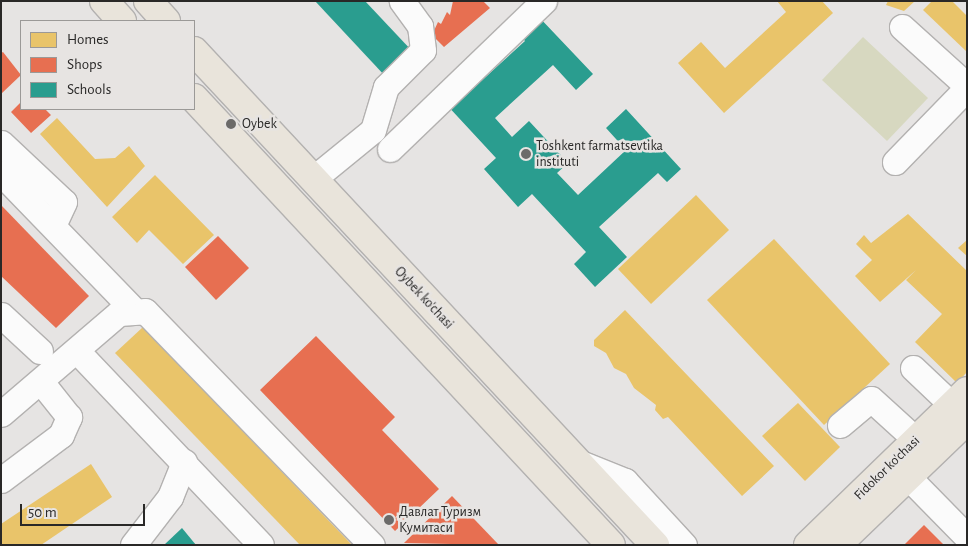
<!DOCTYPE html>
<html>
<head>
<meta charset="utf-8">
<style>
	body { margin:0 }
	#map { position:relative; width:968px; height:546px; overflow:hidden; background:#e6e4e3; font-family:"Alegreya Sans",sans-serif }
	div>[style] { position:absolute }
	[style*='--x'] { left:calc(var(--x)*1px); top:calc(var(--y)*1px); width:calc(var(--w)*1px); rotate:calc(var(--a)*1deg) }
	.green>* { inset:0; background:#d7d8c0 }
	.homes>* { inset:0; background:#e9c46a }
	.shops>* { inset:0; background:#e76f51 }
	.schools>* { inset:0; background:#2a9d8f }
	.roads { filter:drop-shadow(1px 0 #b3b1b0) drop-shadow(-1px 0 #b3b1b0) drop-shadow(0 1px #b3b1b0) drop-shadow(0 -1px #b3b1b0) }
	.minor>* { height:25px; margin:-12.5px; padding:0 12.5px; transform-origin:12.5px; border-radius:12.5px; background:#fbfbfb }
	.major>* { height:28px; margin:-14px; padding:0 14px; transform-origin:14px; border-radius:14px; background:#e9e4db }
	.dots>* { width:14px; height:14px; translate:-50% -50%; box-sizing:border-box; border:2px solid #e7e4e2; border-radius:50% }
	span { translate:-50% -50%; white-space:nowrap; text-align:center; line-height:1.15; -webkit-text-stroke:5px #e7e4e2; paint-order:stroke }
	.poi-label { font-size:14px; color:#292827 }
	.left { translate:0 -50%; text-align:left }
	.street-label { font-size:14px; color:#292827 }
	.frame { position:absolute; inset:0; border:2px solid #292827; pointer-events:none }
	.legend { position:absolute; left:20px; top:20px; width:175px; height:90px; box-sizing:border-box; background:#e7e4e2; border:1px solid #9b9997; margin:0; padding:6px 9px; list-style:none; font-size:15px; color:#292827 }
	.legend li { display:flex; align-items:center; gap:10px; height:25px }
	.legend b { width:25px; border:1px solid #9b9997 }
	.scale { position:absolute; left:20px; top:504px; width:125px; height:22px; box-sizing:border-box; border:2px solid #292827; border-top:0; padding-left:6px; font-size:15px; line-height:18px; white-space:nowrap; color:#292827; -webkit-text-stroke:4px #e7e4e2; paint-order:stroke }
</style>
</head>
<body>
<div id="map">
	<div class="green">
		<i style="clip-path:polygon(863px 37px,928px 98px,887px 141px,822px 80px)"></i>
	</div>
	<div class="homes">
		<i style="clip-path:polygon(777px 1px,822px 1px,833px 13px,724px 113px,678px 63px,701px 42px,725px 68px,786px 12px)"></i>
		<i style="clip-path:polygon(888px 1px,915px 1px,904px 11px,886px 5px)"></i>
		<i style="clip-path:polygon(932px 1px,952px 1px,967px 16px,967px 52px,923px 10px)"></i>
		<i style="clip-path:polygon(57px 118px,95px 159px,115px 158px,129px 146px,145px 166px,107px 207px,40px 134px)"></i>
		<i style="clip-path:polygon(155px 175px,214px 235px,183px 264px,149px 230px,137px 243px,112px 217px)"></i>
		<i style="clip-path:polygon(696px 195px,729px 230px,651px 304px,618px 269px)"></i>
		<i style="clip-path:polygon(908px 214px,967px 271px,967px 372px,957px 383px,915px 342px,942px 314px,906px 280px,916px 270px,880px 302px,855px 276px,872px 260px,856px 244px,864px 235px,871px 243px)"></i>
		<i style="clip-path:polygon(774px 239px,890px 364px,824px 425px,707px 300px)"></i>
		<i style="clip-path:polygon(967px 240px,967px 256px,958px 248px)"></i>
		<i style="clip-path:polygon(625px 310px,774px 466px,742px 496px,668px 417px,663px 419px,655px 410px,656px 405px,634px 388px,626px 374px,614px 368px,606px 353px,594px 346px,594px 340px)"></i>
		<i style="clip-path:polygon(143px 327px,352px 545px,300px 545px,115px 353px)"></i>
		<i style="clip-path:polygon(798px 403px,840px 447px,805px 481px,762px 436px)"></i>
		<i style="clip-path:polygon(91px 464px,112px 497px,41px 545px,1px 545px,1px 524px)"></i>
	</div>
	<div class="shops">
		<i style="clip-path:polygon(453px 1px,483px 1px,490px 8px,444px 47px,432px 35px,438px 22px,441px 24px,447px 12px,450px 15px)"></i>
		<i style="clip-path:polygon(3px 52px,21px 75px,1px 94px,1px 53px)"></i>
		<i style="clip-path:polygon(21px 102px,21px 109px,45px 109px,51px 115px,31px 133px,11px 112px)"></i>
		<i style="clip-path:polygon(1px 205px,89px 296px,56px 328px,1px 276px)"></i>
		<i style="clip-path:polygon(218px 236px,249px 268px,216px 300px,185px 267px)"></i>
		<i style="clip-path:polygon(316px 336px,395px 417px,382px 430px,439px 489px,395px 531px,260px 390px)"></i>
		<i style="clip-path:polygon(452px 496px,499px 545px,404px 543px)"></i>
		<i style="clip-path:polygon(924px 525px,944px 545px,904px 545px)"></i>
	</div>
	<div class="schools">
		<i style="clip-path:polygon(315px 1px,365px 1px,413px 52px,386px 77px)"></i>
		<i style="clip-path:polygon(537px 15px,593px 74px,576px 90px,553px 65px,495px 118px,512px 137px,529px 121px,568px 163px,557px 173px,578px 195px,626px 150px,606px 128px,626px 109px,681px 169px,667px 182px,658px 173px,599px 227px,627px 257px,595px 287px,574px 264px,586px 252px,532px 194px,518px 207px,484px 169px,496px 158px,445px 103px,461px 88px,467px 94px,525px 41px,518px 33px)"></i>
		<i style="clip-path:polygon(182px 528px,196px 545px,164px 545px)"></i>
	</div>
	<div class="roads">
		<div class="minor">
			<i style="--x:902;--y:27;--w:88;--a:42.2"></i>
			<i style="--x:1;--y:143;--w:86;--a:43.1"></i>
			<i style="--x:64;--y:202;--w:26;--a:115"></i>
			<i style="--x:390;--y:149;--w:214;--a:-43.9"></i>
			<i style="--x:895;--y:162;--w:103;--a:-45.8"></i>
			<i style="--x:1;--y:173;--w:190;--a:45.9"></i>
			<i style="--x:313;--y:179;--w:77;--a:-39.2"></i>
			<i style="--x:373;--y:130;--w:45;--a:-73.2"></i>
			<i style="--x:386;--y:87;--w:52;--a:-45"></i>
			<i style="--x:423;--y:50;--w:24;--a:-97"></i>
			<i style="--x:420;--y:26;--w:31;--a:-126"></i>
			<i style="--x:1;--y:315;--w:53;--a:42.7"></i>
			<i style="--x:77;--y:351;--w:267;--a:46.5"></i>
			<i style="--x:913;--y:368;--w:54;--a:43.5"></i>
			<i style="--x:1;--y:414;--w:155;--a:-40.6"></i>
			<i style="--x:119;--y:313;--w:26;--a:-4"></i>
			<i style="--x:145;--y:311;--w:326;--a:45.9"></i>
			<i style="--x:840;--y:425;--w:40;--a:-40"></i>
			<i style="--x:871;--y:399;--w:61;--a:42.3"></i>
			<i style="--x:578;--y:462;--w:51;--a:22"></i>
			<i style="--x:625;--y:481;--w:87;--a:47.3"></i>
			<i style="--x:908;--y:477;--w:84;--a:45.5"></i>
			<i style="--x:1;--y:480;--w:75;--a:-36.9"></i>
			<i style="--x:61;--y:435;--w:20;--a:-66"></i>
			<i style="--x:69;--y:417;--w:43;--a:-128.5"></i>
			<i style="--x:133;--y:545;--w:61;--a:-52.4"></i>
			<i style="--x:170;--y:497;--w:38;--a:-68"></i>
		</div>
		<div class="major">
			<i style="--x:104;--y:1;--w:27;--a:48"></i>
			<i style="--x:148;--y:1;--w:27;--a:48"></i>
			<i style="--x:194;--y:51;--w:676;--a:46.98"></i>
			<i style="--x:194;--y:98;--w:611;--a:46.99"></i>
			<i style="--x:808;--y:545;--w:221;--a:-44.1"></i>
			<i style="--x:837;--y:545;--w:180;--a:-43.9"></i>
		</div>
	</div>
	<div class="dots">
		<i style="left:231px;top:124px;background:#6b6a69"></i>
		<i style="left:526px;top:154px;background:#6b6a69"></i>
		<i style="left:389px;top:520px;background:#6b6a69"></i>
	</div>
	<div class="poi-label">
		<span class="left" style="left:242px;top:124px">Oybek</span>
		<span class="left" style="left:536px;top:154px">Toshkent farmatsevtika<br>instituti</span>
		<span class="left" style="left:399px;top:520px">Давлат Туризм<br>Кумитаси</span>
	</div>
	<div class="street-label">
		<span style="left:424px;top:298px;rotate:47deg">Oybek ko'chasi</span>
		<span style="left:887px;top:468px;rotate:-44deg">Fidokor ko'chasi</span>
	</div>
	<div class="frame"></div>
	<ul class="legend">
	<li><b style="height:14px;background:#e9c46a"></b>Homes</li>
	<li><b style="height:14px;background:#e76f51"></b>Shops</li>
	<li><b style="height:14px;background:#2a9d8f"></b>Schools</li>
	</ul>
	<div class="scale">50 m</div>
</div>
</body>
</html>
